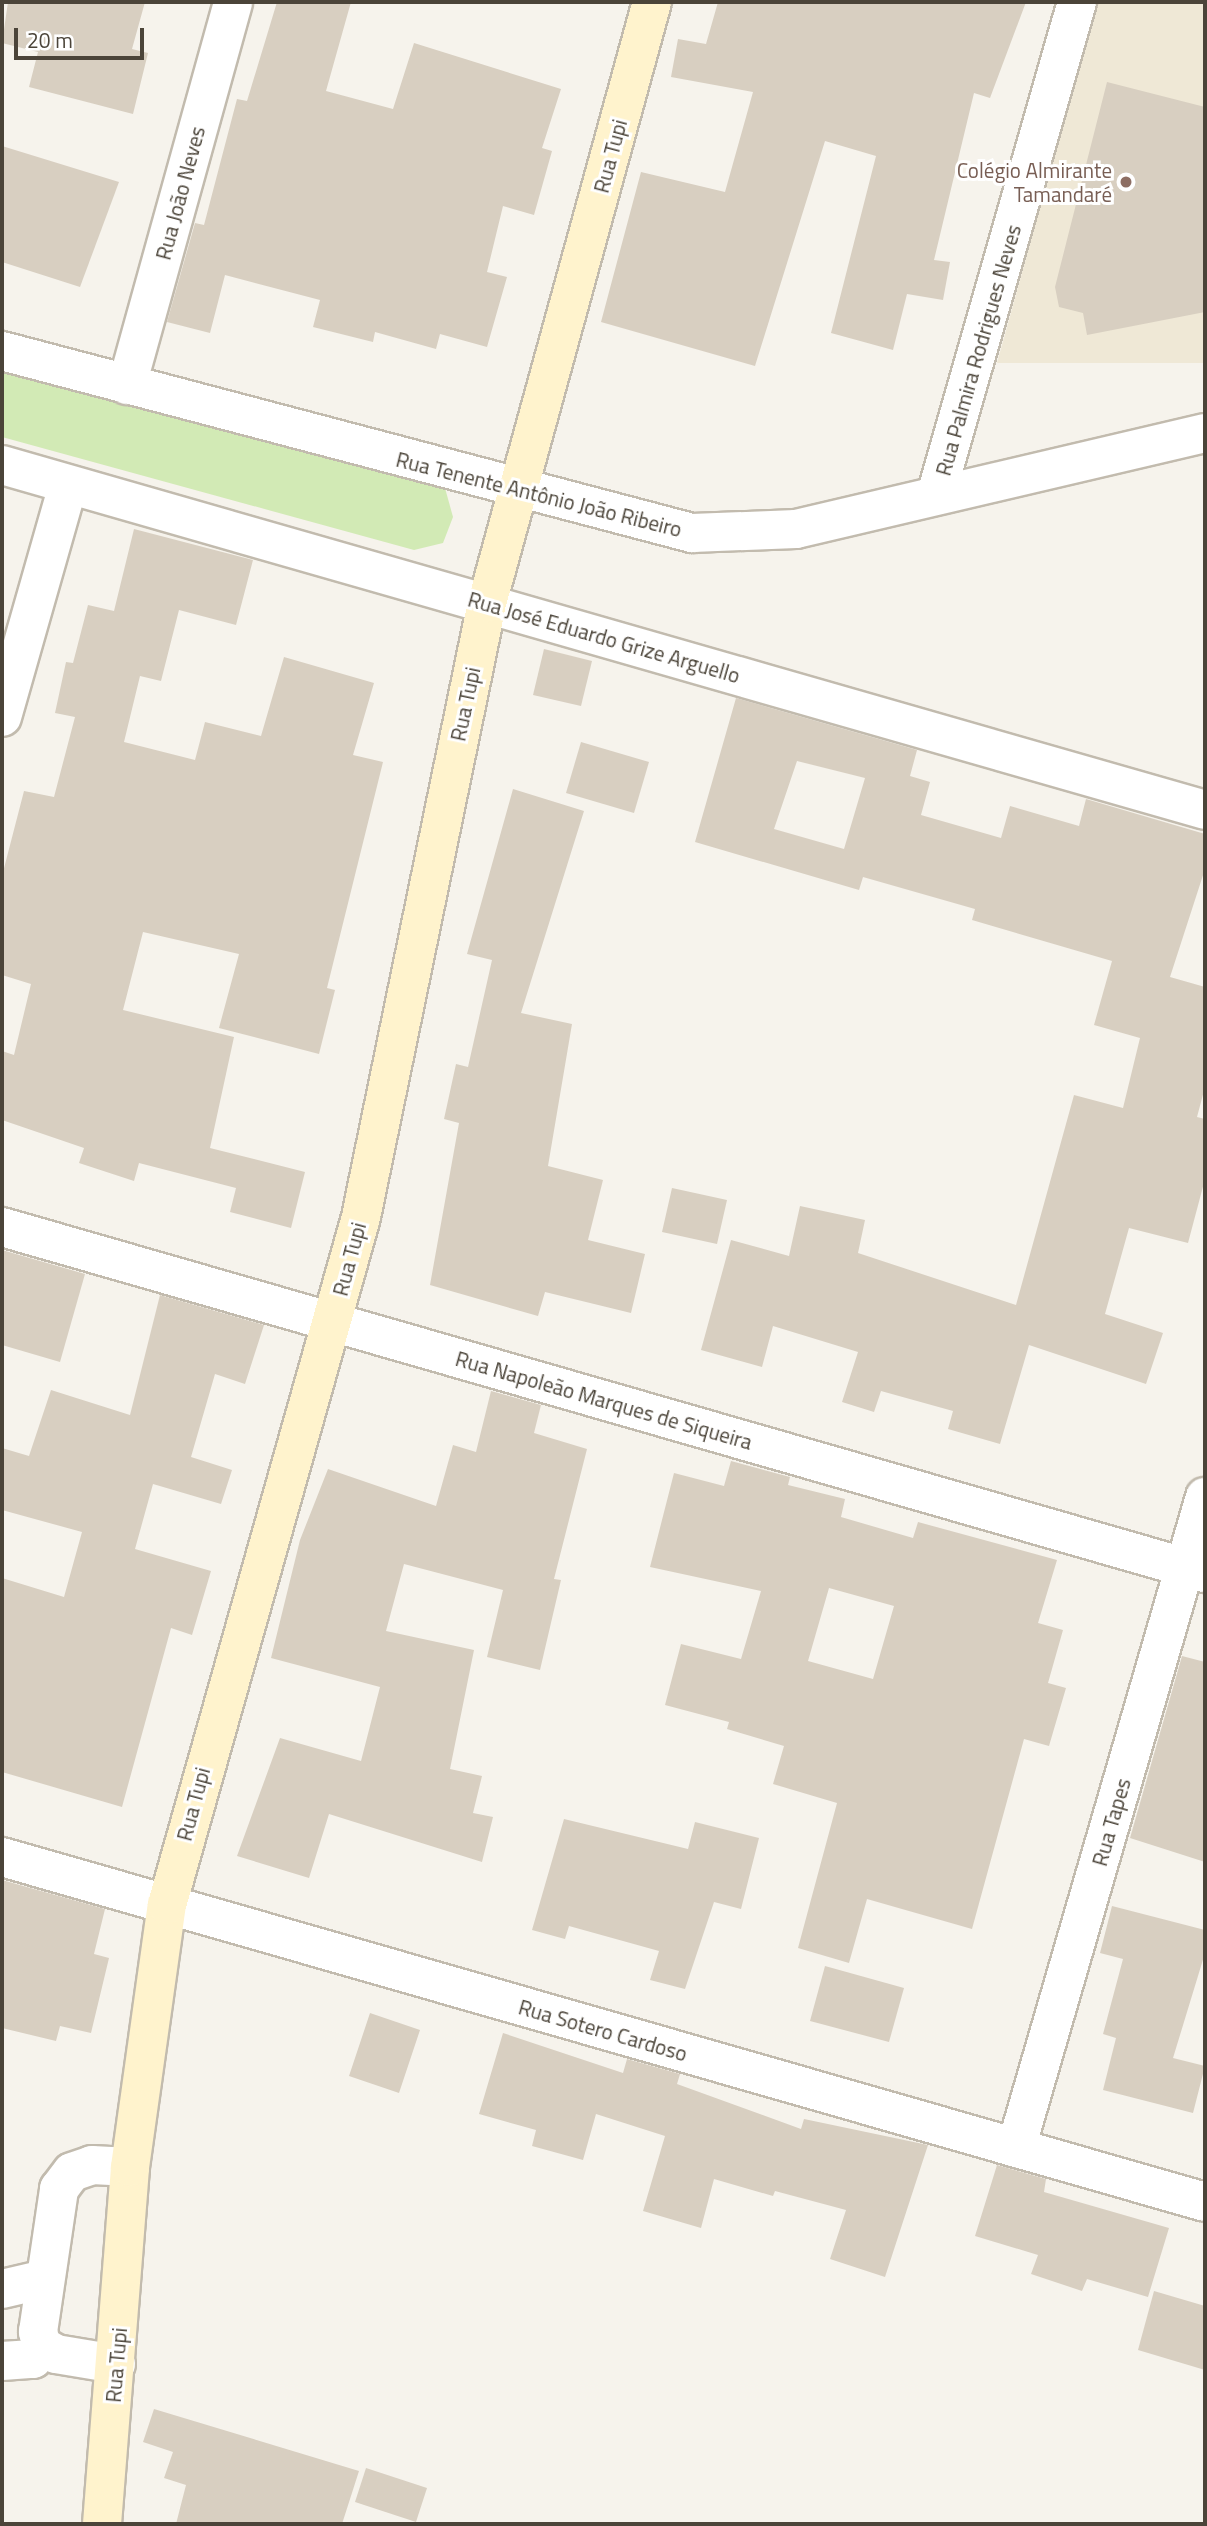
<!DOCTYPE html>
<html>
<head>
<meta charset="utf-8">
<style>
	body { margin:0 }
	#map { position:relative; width:1207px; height:2526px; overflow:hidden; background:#f6f3ec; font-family:"Titillium Web",sans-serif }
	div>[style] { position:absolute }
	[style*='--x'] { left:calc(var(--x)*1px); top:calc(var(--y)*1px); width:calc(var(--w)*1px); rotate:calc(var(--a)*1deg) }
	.education>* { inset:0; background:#efe8d6 }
	.green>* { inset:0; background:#d2eab5 }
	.building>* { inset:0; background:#d8cfc1 }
	.roads { filter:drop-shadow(2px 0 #c2bbae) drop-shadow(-2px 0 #c2bbae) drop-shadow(0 2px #c2bbae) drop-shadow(0 -2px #c2bbae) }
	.street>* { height:38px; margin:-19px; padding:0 19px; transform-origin:19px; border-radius:19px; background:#fff }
	.secondary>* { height:38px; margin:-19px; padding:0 19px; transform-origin:19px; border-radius:19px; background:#fff3cd }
	.dots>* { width:19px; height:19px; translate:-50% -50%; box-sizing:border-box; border:4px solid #fff; border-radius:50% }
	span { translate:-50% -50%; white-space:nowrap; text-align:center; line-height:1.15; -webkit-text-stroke:6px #fff; paint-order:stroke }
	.street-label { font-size:21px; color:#4b4439 }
	.education-label { font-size:21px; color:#785e54 }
	.right { translate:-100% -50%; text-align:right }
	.frame { position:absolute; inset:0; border:4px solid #4b4439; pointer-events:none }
	.scale { position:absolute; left:14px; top:28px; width:130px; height:32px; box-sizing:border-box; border:4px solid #4b4439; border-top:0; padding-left:9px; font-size:21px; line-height:24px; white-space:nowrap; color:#4b4439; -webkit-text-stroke:5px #fff; paint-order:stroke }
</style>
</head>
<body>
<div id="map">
	<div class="education">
		<i style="clip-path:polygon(1097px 2px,1205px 2px,1205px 363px,997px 363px)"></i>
	</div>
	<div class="green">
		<i style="clip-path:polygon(2px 368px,445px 488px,453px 517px,443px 543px,414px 550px,2px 437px)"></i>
	</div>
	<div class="building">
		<i style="clip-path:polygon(8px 2px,145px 2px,132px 49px,148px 53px,133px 114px,29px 87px,38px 52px,2px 43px)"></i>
		<i style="clip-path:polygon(277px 2px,351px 2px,326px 91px,393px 109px,414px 43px,561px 89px,542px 148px,552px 151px,534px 215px,503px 206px,487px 272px,507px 277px,487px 347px,440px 334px,436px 349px,375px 332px,373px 342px,313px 327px,320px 300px,225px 275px,210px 333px,167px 322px,195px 223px,204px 225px,237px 99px,247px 101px)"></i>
		<i style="clip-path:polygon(718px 2px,1026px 2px,990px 98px,974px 93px,934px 260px,950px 262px,943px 300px,907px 294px,893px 350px,831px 333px,876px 156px,825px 141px,755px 366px,601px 322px,641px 172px,725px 192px,753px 92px,671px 77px,678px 39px,706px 44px)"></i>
		<i style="clip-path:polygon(1107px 82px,1205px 107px,1205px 312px,1087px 335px,1083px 313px,1059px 307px,1055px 287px)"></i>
		<i style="clip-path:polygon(2px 146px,119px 182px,80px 287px,2px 262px)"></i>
		<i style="clip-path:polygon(134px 529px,253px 560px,236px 625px,179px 610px,161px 681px,140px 676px,124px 742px,195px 760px,205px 722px,261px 736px,284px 657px,374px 683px,353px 755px,383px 762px,327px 988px,335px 990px,319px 1054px,219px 1028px,239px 954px,143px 932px,123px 1010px,234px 1037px,210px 1148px,305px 1172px,291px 1228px,230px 1212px,236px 1188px,139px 1163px,134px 1181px,79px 1163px,84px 1148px,2px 1120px,2px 1051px,14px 1055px,31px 984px,2px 975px,2px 876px,24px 791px,54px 797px,75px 717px,55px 713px,66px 662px,73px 663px,88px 605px,114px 611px)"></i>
		<i style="clip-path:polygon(544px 649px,592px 661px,581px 706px,533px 695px)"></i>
		<i style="clip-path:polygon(evenodd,736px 698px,917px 750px,910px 776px,930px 782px,921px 815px,1001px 838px,1010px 806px,1079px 826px,1086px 799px,1205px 834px,1205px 869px,1170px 977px,1205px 987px,1205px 1087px,1197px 1117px,1205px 1119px,1205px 1179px,1188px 1243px,1129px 1228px,1105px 1314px,1163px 1333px,1146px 1384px,1029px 1345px,1000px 1444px,948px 1429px,953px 1411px,881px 1391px,874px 1412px,842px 1402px,858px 1352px,773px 1326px,762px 1367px,701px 1350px,731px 1240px,789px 1256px,800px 1206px,865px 1220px,858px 1253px,1016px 1305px,1074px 1095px,1123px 1108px,1140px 1038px,1094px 1025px,1112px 961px,972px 920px,975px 909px,863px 877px,859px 890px,695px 842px,736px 698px,797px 761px,865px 778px,844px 849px,774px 829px,797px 761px)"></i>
		<i style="clip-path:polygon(581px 742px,649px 762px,634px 813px,566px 793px)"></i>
		<i style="clip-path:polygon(513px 789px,584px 811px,521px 1013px,572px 1024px,548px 1166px,603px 1180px,588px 1240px,645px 1254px,631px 1313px,545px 1292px,538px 1316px,430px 1285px,459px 1123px,444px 1119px,456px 1064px,468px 1067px,492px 960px,467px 954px)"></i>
		<i style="clip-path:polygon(672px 1188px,727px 1200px,717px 1244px,662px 1232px)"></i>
		<i style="clip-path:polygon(2px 1250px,85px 1274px,60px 1362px,2px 1345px)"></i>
		<i style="clip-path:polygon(160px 1295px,264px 1325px,245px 1384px,215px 1374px,191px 1457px,232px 1470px,221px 1504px,153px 1484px,135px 1549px,211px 1571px,192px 1635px,171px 1628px,122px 1807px,2px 1772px,2px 1578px,64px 1597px,82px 1532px,2px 1510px,2px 1448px,29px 1456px,51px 1390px,130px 1415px)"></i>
		<i style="clip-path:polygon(491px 1391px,541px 1405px,534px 1433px,587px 1449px,554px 1579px,561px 1580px,540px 1670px,487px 1657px,503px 1590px,404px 1564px,386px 1631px,474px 1650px,450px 1769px,482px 1776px,473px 1813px,493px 1817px,482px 1862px,329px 1814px,309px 1878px,237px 1856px,280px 1738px,361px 1761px,380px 1687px,271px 1658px,300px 1540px,328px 1469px,436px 1506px,453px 1445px,476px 1452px)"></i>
		<i style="clip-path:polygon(evenodd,731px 1461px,790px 1477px,788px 1485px,845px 1499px,841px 1517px,913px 1538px,918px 1522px,1057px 1560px,1038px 1623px,1063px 1630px,1048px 1683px,1066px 1688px,1049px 1746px,1024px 1739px,972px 1929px,867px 1899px,849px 1963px,798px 1948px,837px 1803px,773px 1784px,784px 1746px,727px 1729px,729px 1722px,665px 1705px,681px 1644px,741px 1659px,761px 1591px,650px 1567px,674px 1473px,724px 1486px,731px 1461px,829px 1588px,894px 1606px,873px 1679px,808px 1661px,829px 1588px)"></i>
		<i style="clip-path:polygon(1182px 1656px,1205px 1662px,1205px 1862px,1130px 1838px)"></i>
		<i style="clip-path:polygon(564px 1819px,688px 1849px,695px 1822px,759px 1838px,741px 1909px,714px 1902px,685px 1989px,650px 1980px,659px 1951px,569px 1926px,565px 1939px,532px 1930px)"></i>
		<i style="clip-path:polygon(2px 1880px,105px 1909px,94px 1954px,109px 1958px,91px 2033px,60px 2026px,56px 2041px,2px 2028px)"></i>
		<i style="clip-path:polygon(1112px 1906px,1205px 1930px,1205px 1953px,1173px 2058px,1205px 2066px,1193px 2113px,1103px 2090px,1116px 2038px,1103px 2034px,1123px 1959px,1100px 1953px)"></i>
		<i style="clip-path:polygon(825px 1966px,904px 1988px,889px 2042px,810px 2021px)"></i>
		<i style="clip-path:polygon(370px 2013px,420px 2030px,399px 2093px,349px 2076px)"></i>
		<i style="clip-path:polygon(503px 2033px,623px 2073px,627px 2059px,680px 2074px,677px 2084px,801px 2129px,804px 2119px,928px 2145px,885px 2277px,830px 2259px,846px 2210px,775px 2191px,773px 2196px,714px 2179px,701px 2228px,643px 2211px,665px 2136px,596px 2114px,583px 2160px,532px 2146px,536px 2130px,479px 2114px)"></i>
		<i style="clip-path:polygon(997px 2165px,1046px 2179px,1044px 2192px,1169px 2228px,1148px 2297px,1087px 2279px,1082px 2291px,1031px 2274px,1038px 2255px,975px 2236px)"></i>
		<i style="clip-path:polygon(1154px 2291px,1205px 2306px,1205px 2370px,1138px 2350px)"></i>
		<i style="clip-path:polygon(154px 2409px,359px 2471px,342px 2524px,176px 2524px,186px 2485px,164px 2478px,173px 2452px,143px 2442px)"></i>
		<i style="clip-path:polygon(366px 2468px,427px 2488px,416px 2522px,355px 2502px)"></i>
	</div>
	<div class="roads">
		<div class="street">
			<i style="--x:2;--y:351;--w:714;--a:14.78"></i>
			<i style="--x:692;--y:533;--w:104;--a:-2.2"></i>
			<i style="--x:796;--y:529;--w:420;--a:-13.2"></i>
			<i style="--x:127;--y:385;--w:397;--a:-74.5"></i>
			<i style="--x:2;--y:465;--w:1251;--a:16"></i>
			<i style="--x:936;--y:495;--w:513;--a:-74.04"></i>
			<i style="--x:2;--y:717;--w:241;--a:-74.1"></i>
			<i style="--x:2;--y:1227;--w:1252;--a:16.05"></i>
			<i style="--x:2;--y:1857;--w:1251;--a:16"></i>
			<i style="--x:1016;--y:2148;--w:678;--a:-73.81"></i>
			<i style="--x:2;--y:2289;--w:44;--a:-13.1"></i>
			<i style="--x:2;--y:2361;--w:31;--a:-4"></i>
			<i style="--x:33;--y:2359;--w:16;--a:-55"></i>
			<i style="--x:116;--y:2364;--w:61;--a:-170.5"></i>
			<i style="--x:56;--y:2354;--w:16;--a:-150"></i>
			<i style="--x:42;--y:2346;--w:15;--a:-106"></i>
			<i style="--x:38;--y:2332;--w:145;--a:-81.6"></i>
			<i style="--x:59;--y:2189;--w:21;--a:-53"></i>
			<i style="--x:72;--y:2172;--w:21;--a:-19"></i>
			<i style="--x:92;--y:2165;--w:38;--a:3"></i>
		</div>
		<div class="secondary">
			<i style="--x:102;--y:2524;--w:358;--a:-85.5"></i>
			<i style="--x:130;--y:2167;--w:265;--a:-82"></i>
			<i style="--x:167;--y:1905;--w:715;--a:-74.25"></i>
			<i style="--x:361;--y:1217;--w:627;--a:-78.4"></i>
			<i style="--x:487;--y:603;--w:623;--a:-74.65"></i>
		</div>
	</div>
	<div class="dots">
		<i style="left:1126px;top:182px;background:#8d6e63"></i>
	</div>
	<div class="street-label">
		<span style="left:610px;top:156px;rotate:-75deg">Rua Tupi</span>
		<span style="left:180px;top:193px;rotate:-75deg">Rua João Neves</span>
		<span style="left:978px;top:350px;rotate:-74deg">Rua Palmira Rodrigues Neves</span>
		<span style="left:539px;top:494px;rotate:14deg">Rua Tenente Antônio João Ribeiro</span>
		<span style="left:604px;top:637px;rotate:16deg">Rua José Eduardo Grize Arguello</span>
		<span style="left:465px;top:704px;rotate:-78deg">Rua Tupi</span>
		<span style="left:349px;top:1259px;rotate:-75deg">Rua Tupi</span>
		<span style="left:604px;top:1400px;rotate:16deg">Rua Napoleão Marques de Siqueira</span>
		<span style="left:193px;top:1804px;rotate:-75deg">Rua Tupi</span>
		<span style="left:1111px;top:1822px;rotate:-74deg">Rua Tapes</span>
		<span style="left:603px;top:2030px;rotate:16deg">Rua Sotero Cardoso</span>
		<span style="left:116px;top:2365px;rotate:-85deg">Rua Tupi</span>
	</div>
	<div class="education-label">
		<span class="right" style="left:1112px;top:182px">Colégio Almirante<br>Tamandaré</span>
	</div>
	<div class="frame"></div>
	<div class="scale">20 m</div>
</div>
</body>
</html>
